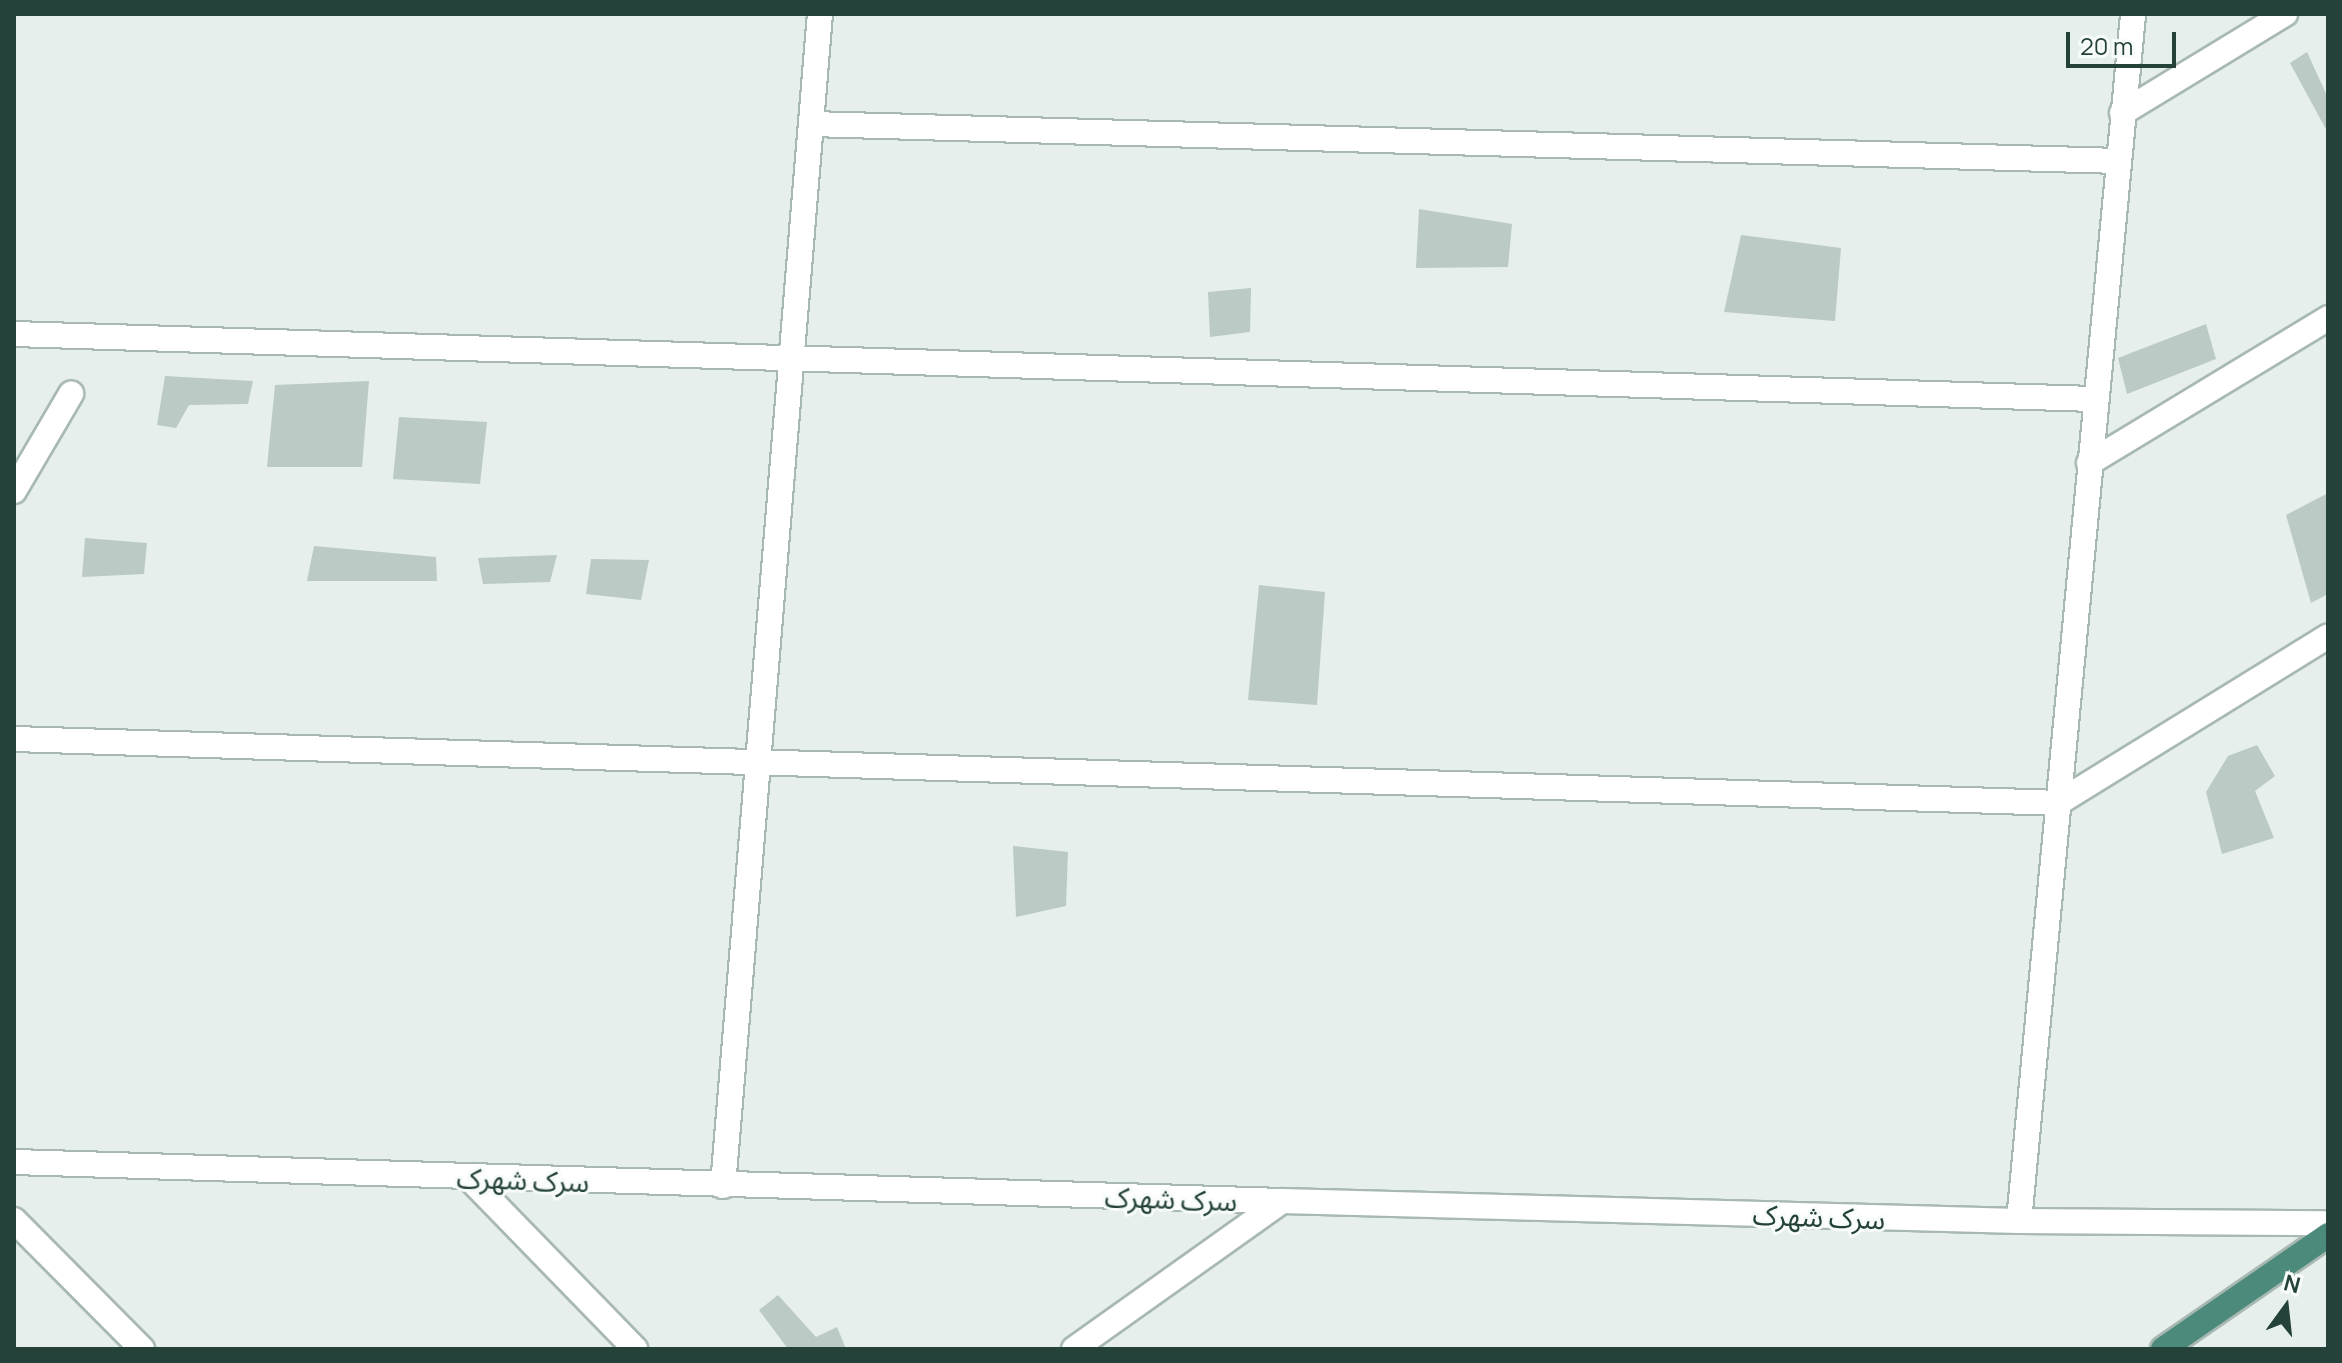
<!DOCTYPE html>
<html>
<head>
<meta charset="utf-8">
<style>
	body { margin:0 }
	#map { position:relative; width:2342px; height:1363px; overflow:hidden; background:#e6efeb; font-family:Manrope,"Noto Sans Arabic",sans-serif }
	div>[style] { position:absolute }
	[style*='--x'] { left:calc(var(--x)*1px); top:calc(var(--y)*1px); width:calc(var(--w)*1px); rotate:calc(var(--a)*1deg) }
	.building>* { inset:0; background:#bbcac4 }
	.roads { filter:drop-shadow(2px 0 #a8b8b2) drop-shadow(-2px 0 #a8b8b2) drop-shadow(0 2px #a8b8b2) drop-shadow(0 -2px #a8b8b2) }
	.minor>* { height:24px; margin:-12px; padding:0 12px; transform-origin:12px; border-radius:12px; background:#fff }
	.trunk>* { height:24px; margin:-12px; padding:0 12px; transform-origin:12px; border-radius:12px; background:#4c8a7c }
	span { translate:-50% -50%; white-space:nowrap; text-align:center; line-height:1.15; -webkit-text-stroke:6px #f7fbf9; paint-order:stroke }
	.street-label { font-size:28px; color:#24423a }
	.frame { position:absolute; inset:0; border:16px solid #24423a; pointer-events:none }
	.north { position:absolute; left:2246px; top:1267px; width:80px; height:80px; -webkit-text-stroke:6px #f7fbf9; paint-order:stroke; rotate:15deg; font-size:22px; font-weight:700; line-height:32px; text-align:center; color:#24423a }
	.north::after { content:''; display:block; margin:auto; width:28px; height:36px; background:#24423a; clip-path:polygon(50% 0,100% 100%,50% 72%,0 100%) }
	.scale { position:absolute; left:2066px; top:32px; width:110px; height:36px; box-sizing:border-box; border:4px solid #24423a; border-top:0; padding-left:10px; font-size:24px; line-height:28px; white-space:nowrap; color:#24423a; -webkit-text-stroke:6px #f7fbf9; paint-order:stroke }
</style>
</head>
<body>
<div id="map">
	<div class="building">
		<i style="clip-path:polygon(2307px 52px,2328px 98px,2328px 133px,2290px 63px)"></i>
		<i style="clip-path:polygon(1419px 209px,1512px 224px,1508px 267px,1416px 268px)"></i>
		<i style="clip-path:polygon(1741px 235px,1841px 248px,1835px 321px,1724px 312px)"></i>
		<i style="clip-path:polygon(1251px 288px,1250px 332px,1210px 337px,1208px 292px)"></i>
		<i style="clip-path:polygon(2206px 324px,2216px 359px,2127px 394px,2118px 358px)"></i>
		<i style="clip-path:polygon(165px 376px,253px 381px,248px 404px,189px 405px,176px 428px,157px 425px)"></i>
		<i style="clip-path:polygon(369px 381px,362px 467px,267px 467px,275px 385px)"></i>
		<i style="clip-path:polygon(399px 417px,487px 422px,480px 484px,393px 479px)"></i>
		<i style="clip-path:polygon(2328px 493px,2328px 594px,2311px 603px,2286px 515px)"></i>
		<i style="clip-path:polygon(85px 538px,147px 543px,144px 574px,82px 577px)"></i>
		<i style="clip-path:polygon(314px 546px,436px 557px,437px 581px,307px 581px)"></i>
		<i style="clip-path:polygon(557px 555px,550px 582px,483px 584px,478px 558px)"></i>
		<i style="clip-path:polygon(591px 559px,649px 560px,641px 600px,586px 594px)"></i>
		<i style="clip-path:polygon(1259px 585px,1325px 592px,1317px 705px,1248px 700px)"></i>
		<i style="clip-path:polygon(2257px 745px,2275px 776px,2255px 791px,2274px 838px,2222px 854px,2206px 792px,2228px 756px)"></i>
		<i style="clip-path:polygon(1013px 846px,1068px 852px,1066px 906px,1016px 917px)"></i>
		<i style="clip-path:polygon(778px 1295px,816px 1337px,837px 1327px,846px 1349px,788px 1349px,759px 1310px)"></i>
	</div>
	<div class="roads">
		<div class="minor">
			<i style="--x:2122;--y:113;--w:191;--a:-31.3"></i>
			<i style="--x:811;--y:124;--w:1307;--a:1.62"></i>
			<i style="--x:14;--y:334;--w:2082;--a:1.79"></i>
			<i style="--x:2089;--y:463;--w:280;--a:-31.2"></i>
			<i style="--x:14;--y:491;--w:113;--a:-59.6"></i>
			<i style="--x:14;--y:739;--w:2045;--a:1.79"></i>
			<i style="--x:2058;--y:803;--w:317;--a:-31.7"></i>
			<i style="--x:14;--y:1162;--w:1269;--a:1.76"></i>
			<i style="--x:1282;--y:1201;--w:737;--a:1.55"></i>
			<i style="--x:2019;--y:1221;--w:309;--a:0.4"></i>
			<i style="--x:468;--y:1177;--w:240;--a:45.8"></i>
			<i style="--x:723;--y:1186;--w:1176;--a:-85.27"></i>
			<i style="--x:14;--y:1220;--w:182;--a:45.2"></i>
			<i style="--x:2019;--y:1221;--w:1212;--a:-84.6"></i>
			<i style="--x:1074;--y:1349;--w:255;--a:-35.4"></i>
		</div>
		<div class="trunk">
			<i style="--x:2163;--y:1349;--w:201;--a:-34.6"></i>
		</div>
	</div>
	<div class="street-label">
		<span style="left:523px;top:1179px;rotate:2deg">سرک شهرک</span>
		<span style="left:1171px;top:1198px;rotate:2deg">سرک شهرک</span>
		<span style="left:1819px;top:1216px;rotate:2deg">سرک شهرک</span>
	</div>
	<div class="frame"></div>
	<div class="north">N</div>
	<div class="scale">20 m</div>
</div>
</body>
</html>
